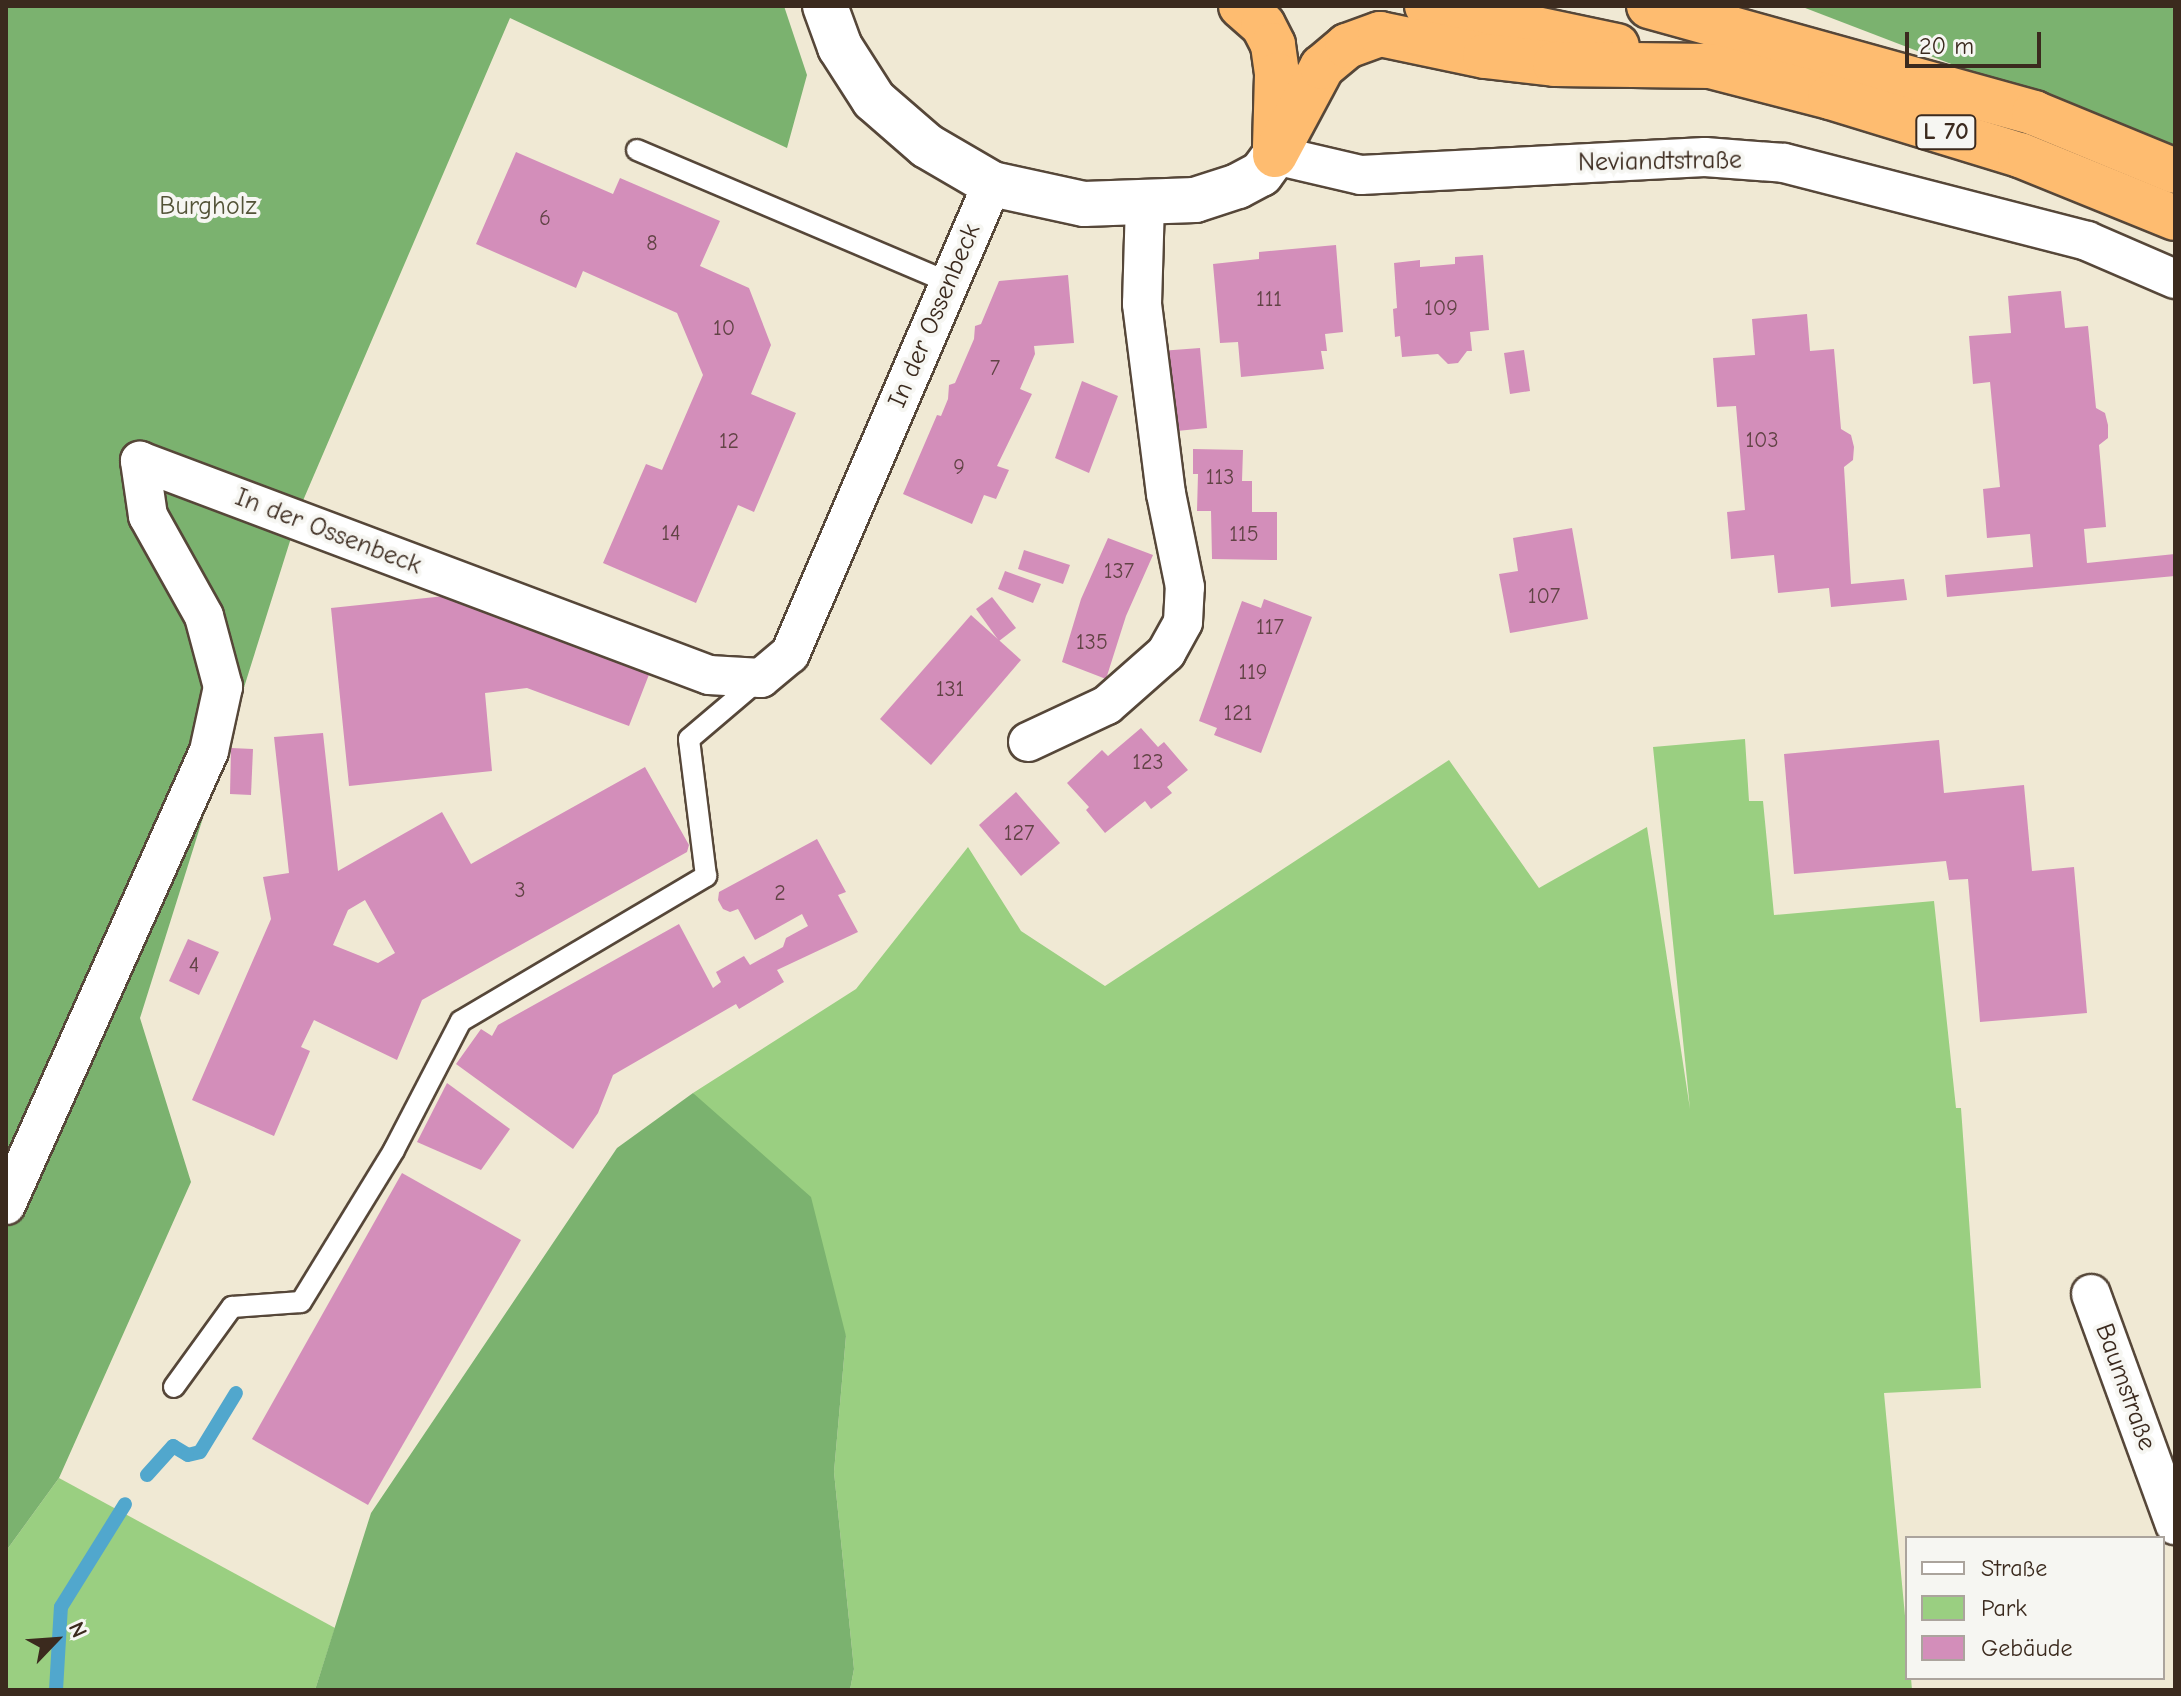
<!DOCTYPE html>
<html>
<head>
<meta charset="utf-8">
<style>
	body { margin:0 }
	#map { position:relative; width:2181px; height:1696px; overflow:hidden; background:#f0e9d4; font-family:"Comic Neue",sans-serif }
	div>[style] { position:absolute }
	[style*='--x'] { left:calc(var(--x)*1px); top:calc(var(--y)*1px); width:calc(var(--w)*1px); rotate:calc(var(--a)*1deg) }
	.green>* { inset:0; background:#9acf81 }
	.forest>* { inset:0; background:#7bb26f }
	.stream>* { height:14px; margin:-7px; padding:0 7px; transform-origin:7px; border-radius:7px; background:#51a7cd }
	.building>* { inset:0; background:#d38eba }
	.roads { filter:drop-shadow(2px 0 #564739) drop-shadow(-2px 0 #564739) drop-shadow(0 2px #564739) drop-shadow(0 -2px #564739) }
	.service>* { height:20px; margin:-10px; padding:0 10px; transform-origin:10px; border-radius:10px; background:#fff }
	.minor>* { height:38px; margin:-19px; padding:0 19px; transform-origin:19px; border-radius:19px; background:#fff }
	.tertiary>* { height:44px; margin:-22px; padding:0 22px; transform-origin:22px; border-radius:22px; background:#fff }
	.trunk>* { height:44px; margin:-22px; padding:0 22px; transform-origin:22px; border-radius:22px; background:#febc70 }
	span { translate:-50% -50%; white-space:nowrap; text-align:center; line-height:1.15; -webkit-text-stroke:8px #f6f6f2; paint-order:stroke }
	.number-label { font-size:22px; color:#614345 }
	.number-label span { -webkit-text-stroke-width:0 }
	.shield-label span { padding:2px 6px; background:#f6f6f2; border:2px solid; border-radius:6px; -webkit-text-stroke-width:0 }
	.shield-label { font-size:24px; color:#3b2a1e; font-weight:700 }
	.street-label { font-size:26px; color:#3b2a1e }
	.park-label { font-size:26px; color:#535337 }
	.frame { position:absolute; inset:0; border:8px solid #3b2a1e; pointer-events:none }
	.legend { position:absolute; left:1905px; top:1536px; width:260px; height:144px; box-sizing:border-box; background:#f6f6f2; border:2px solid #aba49d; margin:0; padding:10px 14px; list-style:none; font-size:24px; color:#3b2a1e }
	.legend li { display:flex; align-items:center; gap:16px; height:40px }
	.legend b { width:40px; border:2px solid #aba49d }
	.north { position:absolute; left:16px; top:1600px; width:80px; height:80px; -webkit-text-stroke:6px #f6f6f2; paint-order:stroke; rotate:65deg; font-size:22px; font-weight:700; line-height:32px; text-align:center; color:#3b2a1e }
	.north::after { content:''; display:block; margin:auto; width:28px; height:36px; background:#3b2a1e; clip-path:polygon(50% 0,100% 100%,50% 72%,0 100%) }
	.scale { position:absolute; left:1905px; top:32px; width:136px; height:36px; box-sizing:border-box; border:4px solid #3b2a1e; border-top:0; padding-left:10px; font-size:24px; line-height:28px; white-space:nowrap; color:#3b2a1e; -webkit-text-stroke:6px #f6f6f2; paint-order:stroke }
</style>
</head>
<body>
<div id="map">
	<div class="green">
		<i style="clip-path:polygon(1745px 739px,1749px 801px,1763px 801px,1774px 915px,1934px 901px,1956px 1108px,1961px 1108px,1981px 1388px,1884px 1393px,1907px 1637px,1907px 1678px,1911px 1678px,1912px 1690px,850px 1690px,854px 1669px,834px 1472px,846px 1336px,693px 1093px,856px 989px,968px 847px,1021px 931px,1105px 986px,1449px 760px,1539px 888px,1647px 827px,1690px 1109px,1653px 747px)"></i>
		<i style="clip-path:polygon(59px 1478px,335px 1628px,315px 1690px,6px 1690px,6px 1551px)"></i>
	</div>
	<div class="forest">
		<i style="clip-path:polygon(6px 6px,784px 6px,807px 75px,787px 148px,510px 18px,302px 503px,140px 1018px,191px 1182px,59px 1478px,6px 1551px)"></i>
		<i style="clip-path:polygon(1800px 6px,2167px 6px,2175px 9px,2175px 150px)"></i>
		<i style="clip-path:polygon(693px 1093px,811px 1197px,846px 1336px,834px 1472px,854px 1669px,850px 1690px,315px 1690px,371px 1513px,617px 1148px)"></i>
	</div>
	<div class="stream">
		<i style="--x:147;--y:1475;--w:39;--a:-48"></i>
		<i style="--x:173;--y:1446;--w:17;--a:31"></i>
		<i style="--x:188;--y:1455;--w:12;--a:-14"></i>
		<i style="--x:200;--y:1452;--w:69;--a:-58.6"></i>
		<i style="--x:56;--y:1690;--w:83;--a:-86.6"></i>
		<i style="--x:61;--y:1607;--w:121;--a:-58.1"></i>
	</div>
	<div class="building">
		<i style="clip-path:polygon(516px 152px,613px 194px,620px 178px,720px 221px,700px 266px,749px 288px,771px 345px,751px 394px,796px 413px,754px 512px,738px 505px,696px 603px,603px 563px,646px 464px,662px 470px,703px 375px,677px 313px,583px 271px,576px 288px,476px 244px)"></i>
		<i style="clip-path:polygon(1336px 245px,1343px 332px,1325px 334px,1327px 351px,1321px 351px,1324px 369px,1241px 377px,1238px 342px,1220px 343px,1213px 264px,1259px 259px,1259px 252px)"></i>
		<i style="clip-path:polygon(1483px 255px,1489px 330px,1470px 332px,1472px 351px,1467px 351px,1458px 363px,1448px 364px,1438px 354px,1402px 357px,1400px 336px,1395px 337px,1393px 309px,1397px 308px,1394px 263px,1420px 260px,1420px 267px,1455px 264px,1455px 257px)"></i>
		<i style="clip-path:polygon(1068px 275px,1074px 343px,1034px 346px,1035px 354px,1020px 389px,1032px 394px,997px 466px,1009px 470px,996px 499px,984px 495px,972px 524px,903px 494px,937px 415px,941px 416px,948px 399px,949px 385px,955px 383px,974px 339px,975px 326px,981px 324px,999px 281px)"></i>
		<i style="clip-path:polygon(2061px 291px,2065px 328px,2088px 326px,2096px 408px,2105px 413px,2108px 425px,2108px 438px,2099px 445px,2106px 527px,2084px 529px,2087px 563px,2175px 554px,2175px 576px,1947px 597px,1945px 575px,2033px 567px,2030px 534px,1987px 538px,1983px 489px,2000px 487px,1990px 382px,1973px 384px,1969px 336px,2011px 333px,2008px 296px)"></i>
		<i style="clip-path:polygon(1807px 314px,1810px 351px,1834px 349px,1841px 429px,1851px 435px,1854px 447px,1853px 460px,1844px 467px,1851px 584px,1904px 579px,1907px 600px,1831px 607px,1829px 588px,1778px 593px,1774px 555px,1731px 559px,1727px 512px,1745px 510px,1736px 406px,1717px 407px,1713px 358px,1755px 355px,1752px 319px)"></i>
		<i style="clip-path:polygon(1200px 348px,1207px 428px,1167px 432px,1160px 351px)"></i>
		<i style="clip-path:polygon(1524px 350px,1530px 391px,1510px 394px,1504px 353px)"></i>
		<i style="clip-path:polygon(1082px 381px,1118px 396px,1089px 473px,1055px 458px)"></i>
		<i style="clip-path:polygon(1193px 449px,1243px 450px,1242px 481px,1252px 481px,1252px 512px,1277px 512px,1277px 560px,1212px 559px,1211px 511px,1197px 511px,1198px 474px,1193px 474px)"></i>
		<i style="clip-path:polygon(1572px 528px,1588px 619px,1510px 633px,1499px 574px,1518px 571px,1513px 538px)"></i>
		<i style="clip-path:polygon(1108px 538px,1153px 555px,1126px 616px,1106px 679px,1062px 662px,1081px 599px)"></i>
		<i style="clip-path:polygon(1024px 550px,1070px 565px,1063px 584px,1018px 569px)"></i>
		<i style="clip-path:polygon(1005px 571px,1041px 584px,1033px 603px,998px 589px)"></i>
		<i style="clip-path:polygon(445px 596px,650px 672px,629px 726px,527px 688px,485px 693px,492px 771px,349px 786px,331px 608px)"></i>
		<i style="clip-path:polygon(992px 597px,1016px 628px,999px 641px,976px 609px)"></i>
		<i style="clip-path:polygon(1264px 599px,1312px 617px,1261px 753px,1214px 735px,1217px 728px,1199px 721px,1242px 601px,1261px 608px)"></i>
		<i style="clip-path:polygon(971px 615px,1021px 660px,931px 765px,880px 719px)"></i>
		<i style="clip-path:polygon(1141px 728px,1158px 747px,1164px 742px,1188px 770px,1167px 787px,1172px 793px,1151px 809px,1145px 801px,1105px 833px,1086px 810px,1089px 807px,1067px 783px,1102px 750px,1108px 756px)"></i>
		<i style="clip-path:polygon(evenodd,323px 733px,338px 871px,442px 812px,471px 864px,645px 767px,689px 845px,687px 852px,422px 1000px,397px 1060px,314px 1020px,301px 1047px,310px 1051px,274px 1136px,192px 1100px,271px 919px,263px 877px,289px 873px,274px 737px,323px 733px,365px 900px,395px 953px,378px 963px,333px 945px,348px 910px,365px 900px)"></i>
		<i style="clip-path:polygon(1939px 740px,1944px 793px,2024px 785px,2032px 871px,2074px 867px,2087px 1013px,1980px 1022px,1968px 879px,1949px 880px,1946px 861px,1794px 874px,1784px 754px)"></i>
		<i style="clip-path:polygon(231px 748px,253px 749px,251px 795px,230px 794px)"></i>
		<i style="clip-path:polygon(1016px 792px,1060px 843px,1021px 876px,979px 825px)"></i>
		<i style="clip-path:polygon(817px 839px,846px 892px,838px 895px,858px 932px,777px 970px,784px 982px,739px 1009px,736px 1004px,613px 1075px,598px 1113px,573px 1149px,456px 1064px,481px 1029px,492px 1036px,498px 1025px,679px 924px,713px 988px,721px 982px,716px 972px,744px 956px,750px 965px,783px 947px,786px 938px,808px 926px,802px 914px,755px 940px,738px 909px,730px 912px,723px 909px,718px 900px,719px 892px)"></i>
		<i style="clip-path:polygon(188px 939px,219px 952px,199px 995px,169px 981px)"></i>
		<i style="clip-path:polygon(447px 1083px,510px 1129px,481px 1170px,417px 1142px)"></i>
		<i style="clip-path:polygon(402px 1173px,521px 1240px,368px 1505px,252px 1439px)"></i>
	</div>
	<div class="roads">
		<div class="service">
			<i style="--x:637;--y:150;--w:338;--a:23"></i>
			<i style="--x:174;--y:1387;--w:99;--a:-54.1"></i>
			<i style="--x:232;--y:1307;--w:69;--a:-4.1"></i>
			<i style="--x:301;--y:1302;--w:178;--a:-58.5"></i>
			<i style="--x:394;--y:1150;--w:145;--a:-62.6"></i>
			<i style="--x:461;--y:1021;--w:285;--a:-30.6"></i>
			<i style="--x:706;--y:876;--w:138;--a:-97.1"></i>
			<i style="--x:689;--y:739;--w:94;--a:-40.3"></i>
		</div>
		<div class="minor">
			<i style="--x:1275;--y:155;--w:88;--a:13.1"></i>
			<i style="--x:1361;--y:175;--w:344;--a:-3"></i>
			<i style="--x:1705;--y:157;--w:79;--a:4.3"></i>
			<i style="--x:1784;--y:163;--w:313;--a:14.4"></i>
			<i style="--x:2087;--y:241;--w:96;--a:23.4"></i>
			<i style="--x:1028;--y:742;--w:87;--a:-25.1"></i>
			<i style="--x:1107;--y:705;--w:79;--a:-41.4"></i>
			<i style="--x:1166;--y:653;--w:35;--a:-61"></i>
			<i style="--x:1183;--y:622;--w:35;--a:-87"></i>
			<i style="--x:1185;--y:587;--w:95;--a:-101.5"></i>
			<i style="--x:1166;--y:494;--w:192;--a:-97.2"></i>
			<i style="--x:1142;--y:304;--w:100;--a:-88.3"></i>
			<i style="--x:6;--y:1205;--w:497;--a:-65.9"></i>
			<i style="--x:209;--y:751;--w:66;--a:-77.7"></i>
			<i style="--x:223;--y:687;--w:73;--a:-105"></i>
			<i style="--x:204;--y:616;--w:115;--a:-119.2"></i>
			<i style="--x:148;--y:516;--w:56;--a:-98.3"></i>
			<i style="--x:140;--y:461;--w:608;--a:20.61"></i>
			<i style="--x:709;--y:675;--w:52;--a:3.3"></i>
			<i style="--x:761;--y:678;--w:38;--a:-40"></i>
			<i style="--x:790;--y:654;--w:512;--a:-66.74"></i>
			<i style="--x:2091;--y:1294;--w:246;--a:70"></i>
		</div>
		<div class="tertiary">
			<i style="--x:825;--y:6;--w:44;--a:69.9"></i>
			<i style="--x:840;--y:47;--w:63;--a:57.3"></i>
			<i style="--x:874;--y:100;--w:70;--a:41"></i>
			<i style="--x:927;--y:146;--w:75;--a:30.3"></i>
			<i style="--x:992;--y:184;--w:94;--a:12.3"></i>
			<i style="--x:1084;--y:204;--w:111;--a:-2.1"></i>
			<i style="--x:1195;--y:200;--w:45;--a:-18"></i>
			<i style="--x:1238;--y:186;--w:26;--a:-28"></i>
			<i style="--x:1261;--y:174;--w:24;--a:-54"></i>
		</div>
		<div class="trunk">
			<i style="--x:1241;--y:6;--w:29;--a:41"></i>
			<i style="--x:1263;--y:25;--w:22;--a:63"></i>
			<i style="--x:1273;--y:45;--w:30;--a:82"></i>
			<i style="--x:1277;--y:75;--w:72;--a:91.6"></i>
			<i style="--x:1427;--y:6;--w:194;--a:11.9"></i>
			<i style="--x:1649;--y:6;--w:400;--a:15.5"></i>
			<i style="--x:2034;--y:113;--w:152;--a:22.4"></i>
			<i style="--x:1275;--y:155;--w:100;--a:-61.9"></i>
			<i style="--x:1322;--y:67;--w:33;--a:-40"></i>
			<i style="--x:1347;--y:46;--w:35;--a:-20"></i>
			<i style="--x:1380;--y:34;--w:107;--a:11.8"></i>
			<i style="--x:1485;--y:56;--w:70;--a:6.5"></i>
			<i style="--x:1555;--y:64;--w:155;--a:0.7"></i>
			<i style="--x:1710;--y:66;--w:124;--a:14.5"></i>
			<i style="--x:1830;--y:97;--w:199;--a:17"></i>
			<i style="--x:2020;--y:155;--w:167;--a:22.1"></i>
		</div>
	</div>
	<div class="number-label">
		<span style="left:545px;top:219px">6</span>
		<span style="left:652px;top:244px">8</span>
		<span style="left:1269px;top:300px">111</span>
		<span style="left:1441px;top:309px">109</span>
		<span style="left:724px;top:329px">10</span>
		<span style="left:995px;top:369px">7</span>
		<span style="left:1762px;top:441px">103</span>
		<span style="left:729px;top:442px">12</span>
		<span style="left:959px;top:468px">9</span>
		<span style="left:1220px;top:478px">113</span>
		<span style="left:671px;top:534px">14</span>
		<span style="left:1244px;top:535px">115</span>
		<span style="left:1119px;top:572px">137</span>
		<span style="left:1544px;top:597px">107</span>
		<span style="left:1270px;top:628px">117</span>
		<span style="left:1092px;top:643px">135</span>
		<span style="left:1253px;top:673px">119</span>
		<span style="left:950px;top:690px">131</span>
		<span style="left:1238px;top:714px">121</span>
		<span style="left:1148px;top:763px">123</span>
		<span style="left:1019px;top:834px">127</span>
		<span style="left:520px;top:891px">3</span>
		<span style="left:780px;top:894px">2</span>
		<span style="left:194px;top:966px">4</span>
	</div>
	<div class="shield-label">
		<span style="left:1946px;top:132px">L 70</span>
	</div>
	<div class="street-label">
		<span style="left:1660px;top:162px;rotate:-1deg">Neviandtstraße</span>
		<span style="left:935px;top:316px;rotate:-67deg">In der Ossenbeck</span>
		<span style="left:328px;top:532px;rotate:21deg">In der Ossenbeck</span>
		<span style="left:2125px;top:1387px;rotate:70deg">Baumstraße</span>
	</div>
	<div class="park-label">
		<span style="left:208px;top:207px">Burgholz</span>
	</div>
	<div class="frame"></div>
	<ul class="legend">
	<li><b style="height:10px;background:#fff"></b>Straße</li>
	<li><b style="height:22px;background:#9acf81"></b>Park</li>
	<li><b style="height:22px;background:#d38eba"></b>Gebäude</li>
	</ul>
	<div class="north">N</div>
	<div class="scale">20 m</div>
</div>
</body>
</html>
